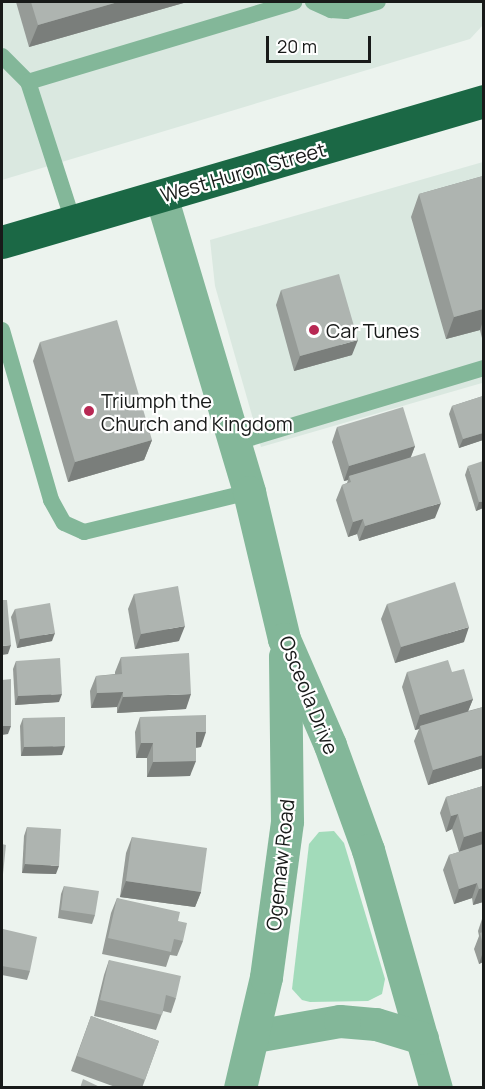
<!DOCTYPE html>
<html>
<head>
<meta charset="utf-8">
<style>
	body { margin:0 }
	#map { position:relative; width:485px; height:1089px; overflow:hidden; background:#ecf3ee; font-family:Manrope,sans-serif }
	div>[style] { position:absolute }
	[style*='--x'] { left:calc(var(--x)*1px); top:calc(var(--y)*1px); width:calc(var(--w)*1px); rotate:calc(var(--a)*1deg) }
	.built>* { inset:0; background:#dae8e0 }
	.green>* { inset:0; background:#a2dbba }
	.lane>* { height:16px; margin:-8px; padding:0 8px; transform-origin:8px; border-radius:8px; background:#83b799 }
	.street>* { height:33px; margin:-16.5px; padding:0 16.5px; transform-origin:16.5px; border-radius:16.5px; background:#83b799 }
	.highway>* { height:33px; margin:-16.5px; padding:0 16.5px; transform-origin:16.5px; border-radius:16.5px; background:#1b6845 }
	.wall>* { inset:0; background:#969b97 }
	.shaded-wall>* { inset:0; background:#7a7e7b }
	.building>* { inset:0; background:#aeb4b0 }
	.dots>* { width:16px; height:16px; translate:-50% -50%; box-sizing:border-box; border:3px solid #fff; border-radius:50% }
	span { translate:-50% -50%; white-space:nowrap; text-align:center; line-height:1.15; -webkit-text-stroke:4.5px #fff; paint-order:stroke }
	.street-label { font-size:20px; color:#181a19 }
	.poi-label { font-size:20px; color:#181a19 }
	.left { translate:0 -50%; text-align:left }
	.frame { position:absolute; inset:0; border:3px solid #181a19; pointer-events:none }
	.scale { position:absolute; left:266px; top:36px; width:105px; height:27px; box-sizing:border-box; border:3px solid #181a19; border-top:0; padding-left:8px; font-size:18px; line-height:21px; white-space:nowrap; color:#181a19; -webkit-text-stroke:4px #fff; paint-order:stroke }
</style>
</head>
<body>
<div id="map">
	<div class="built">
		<i style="clip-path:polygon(2px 2px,483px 2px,483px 25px,470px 39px,2px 180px)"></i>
		<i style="clip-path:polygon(483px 162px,483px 386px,482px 383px,261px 447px,215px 286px,210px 240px)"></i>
	</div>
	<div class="green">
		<i style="clip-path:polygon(334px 831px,344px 843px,385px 979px,382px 994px,368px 1001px,310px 1002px,302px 1000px,292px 989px,309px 844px,319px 832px)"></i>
	</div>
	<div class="lane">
		<i style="--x:313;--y:2;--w:20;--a:24"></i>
		<i style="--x:331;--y:10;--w:15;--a:4"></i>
		<i style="--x:346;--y:11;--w:33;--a:-16"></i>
		<i style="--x:2;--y:56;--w:37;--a:45"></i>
		<i style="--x:73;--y:221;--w:146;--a:-107.9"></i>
		<i style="--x:28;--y:82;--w:278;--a:-16.7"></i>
		<i style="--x:2;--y:330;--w:177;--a:73.9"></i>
		<i style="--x:51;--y:500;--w:26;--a:61"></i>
		<i style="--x:64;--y:523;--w:22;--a:24"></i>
		<i style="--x:84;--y:532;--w:170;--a:-13.6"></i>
		<i style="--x:234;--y:443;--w:261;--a:-16.7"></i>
	</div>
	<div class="street">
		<i style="--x:161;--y:196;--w:309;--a:73.4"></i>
		<i style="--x:249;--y:492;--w:151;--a:76.6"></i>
		<i style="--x:284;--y:639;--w:116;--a:66.5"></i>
		<i style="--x:330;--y:745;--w:112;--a:70.1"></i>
		<i style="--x:368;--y:850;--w:248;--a:74.1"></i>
		<i style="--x:255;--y:1036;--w:86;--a:-10"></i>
		<i style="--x:340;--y:1021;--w:36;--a:5"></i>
		<i style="--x:376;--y:1024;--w:48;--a:16.9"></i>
		<i style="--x:240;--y:1088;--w:114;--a:-76.8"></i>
		<i style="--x:266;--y:977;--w:157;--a:-82.3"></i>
		<i style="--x:287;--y:821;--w:165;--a:-90.7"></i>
	</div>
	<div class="highway">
		<i style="--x:2;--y:242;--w:502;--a:-16.31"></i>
	</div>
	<div class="wall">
		<i style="clip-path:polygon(16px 2px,187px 2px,29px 47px)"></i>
		<i style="clip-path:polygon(483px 176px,483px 342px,480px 330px,446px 339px,411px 217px,419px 194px)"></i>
		<i style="clip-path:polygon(281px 290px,352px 355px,294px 371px,276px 305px)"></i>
		<i style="clip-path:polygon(40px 342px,152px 440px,144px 460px,68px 482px,33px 361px)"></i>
		<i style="clip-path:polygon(483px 396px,483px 440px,459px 448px,449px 414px,452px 406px)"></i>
		<i style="clip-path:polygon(337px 427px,415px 446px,411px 457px,435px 518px,359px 541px,357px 534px,348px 537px,336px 500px,342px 485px,347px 483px,348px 480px,344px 481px,332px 442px)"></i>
		<i style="clip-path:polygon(468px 466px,483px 508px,476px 511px,465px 475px)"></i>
		<i style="clip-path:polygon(134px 594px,179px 641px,135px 649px,128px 609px)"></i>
		<i style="clip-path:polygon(387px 604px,464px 642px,395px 663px,381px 619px)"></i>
		<i style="clip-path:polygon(15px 609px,52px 641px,17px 648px,11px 617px)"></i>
		<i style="clip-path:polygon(121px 657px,186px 709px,117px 713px,117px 707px,91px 708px,90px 691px,96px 676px,115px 674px,115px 672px)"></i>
		<i style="clip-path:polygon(16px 661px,59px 702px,15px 705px,13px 669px)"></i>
		<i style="clip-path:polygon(407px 672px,473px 699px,468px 711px,483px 707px,483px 768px,428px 785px,414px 741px,419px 729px,415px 730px,402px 687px)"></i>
		<i style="clip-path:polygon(140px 717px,201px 747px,196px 748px,190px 776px,147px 777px,147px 758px,136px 758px,135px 732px)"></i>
		<i style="clip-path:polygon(23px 718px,62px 755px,21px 756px,20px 726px)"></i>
		<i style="clip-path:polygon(483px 786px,483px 902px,473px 905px,472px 898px,454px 904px,443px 870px,449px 855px,459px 852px,452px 829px,446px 832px,440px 813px,446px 797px)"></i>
		<i style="clip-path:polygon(27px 827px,56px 874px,22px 873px,24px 836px)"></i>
		<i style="clip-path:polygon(132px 837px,201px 892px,195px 907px,120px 897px,126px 853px)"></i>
		<i style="clip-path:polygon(64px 886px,95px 915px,92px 924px,58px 918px,61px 894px)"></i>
		<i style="clip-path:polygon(117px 898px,178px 921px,183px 941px,177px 956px,170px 955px,166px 967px,102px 954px,111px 913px)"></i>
		<i style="clip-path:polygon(483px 916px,483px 962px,479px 964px,474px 949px,479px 936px,478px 931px)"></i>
		<i style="clip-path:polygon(3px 929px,30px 971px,27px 980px,2px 975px,2px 934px)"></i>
		<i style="clip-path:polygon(109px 960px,176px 998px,171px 1013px,163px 1011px,156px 1030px,94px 1016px,104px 975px)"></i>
		<i style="clip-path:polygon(91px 1016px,159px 1041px,142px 1088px,118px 1088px,71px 1071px)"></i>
	</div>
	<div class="shaded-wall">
		<i style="clip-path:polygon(118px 2px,187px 2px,29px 47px,38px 25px)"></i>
		<i style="clip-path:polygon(483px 309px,483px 321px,480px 330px,446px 339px,454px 317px)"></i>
		<i style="clip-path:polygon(358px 340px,352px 355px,294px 371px,300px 356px)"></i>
		<i style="clip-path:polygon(483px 433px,483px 440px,459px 448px,463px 439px)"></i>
		<i style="clip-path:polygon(152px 440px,144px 460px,68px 482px,75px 462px)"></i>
		<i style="clip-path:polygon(415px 446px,409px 461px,349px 476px,348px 480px,344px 481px,349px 466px)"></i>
		<i style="clip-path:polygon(483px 501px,483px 508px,476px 511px,479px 502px)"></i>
		<i style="clip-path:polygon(441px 503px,435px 518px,359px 541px,365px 526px)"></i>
		<i style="clip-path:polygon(363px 519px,357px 534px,348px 537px,353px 522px)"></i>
		<i style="clip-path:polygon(185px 626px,179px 641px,135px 649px,141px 634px)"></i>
		<i style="clip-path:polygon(469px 627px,464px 642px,395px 663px,401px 647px)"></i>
		<i style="clip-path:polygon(55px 633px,52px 641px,17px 648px,20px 639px)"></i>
		<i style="clip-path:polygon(11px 645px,8px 654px,2px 655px,2px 646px)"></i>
		<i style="clip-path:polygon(123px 692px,117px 707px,91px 708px,97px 693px)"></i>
		<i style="clip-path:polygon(62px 694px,59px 702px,15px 705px,18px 696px)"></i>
		<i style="clip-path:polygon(191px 694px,186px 709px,117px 713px,123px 697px)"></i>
		<i style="clip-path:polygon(473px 699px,467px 714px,420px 726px,419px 729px,415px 730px,420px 715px)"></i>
		<i style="clip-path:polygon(2px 726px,11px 726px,8px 734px,2px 735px)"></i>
		<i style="clip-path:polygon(196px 732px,206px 732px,201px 747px,190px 748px)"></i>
		<i style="clip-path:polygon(141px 743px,153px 743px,147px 758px,136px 758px)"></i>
		<i style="clip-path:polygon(65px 746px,62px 755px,21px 756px,24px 747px)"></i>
		<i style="clip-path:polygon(483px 755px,483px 768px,428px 785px,433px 770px)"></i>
		<i style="clip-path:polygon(196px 761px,190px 776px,147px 777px,153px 762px)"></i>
		<i style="clip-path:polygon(458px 814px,452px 829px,446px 832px,451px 816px)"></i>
		<i style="clip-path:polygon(483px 831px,483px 845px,459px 852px,464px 837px)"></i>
		<i style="clip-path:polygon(25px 864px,59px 866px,56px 874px,22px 873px)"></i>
		<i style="clip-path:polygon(126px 881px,201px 892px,195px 907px,120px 897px)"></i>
		<i style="clip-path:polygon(477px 883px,472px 898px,454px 904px,459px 889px)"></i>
		<i style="clip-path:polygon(483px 888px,483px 902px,473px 905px,479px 889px)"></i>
		<i style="clip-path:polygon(483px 952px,483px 962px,479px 964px)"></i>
	</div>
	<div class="building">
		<i style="clip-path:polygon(31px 2px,118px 2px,38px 25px)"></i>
		<i style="clip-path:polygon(483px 176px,483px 309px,454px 317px,419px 194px)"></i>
		<i style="clip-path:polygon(339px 274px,358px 340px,300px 356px,281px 290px)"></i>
		<i style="clip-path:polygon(117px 320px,152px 440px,75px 462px,40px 342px)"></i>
		<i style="clip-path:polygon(483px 396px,483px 433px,463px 439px,452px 406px)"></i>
		<i style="clip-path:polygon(403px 407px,415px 446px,349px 466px,337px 427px)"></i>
		<i style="clip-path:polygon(425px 453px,441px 503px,365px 526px,363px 519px,353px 522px,342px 485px,351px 482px,349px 476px)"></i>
		<i style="clip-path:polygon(483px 461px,483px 501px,479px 502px,468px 466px)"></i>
		<i style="clip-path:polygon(455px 582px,469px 627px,401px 647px,387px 604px)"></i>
		<i style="clip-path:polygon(178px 586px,185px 626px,141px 634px,134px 594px)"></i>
		<i style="clip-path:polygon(2px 600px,7px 600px,11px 645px,2px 646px)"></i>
		<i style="clip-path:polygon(50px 603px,55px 633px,20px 639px,15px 609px)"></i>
		<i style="clip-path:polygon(189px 653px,191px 694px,123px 697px,123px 692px,97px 693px,96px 676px,122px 674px,121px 657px)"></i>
		<i style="clip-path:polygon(60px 658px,62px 694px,18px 696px,16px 661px)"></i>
		<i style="clip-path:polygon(448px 660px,452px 672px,464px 669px,473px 699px,420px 715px,407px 672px)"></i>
		<i style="clip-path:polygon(11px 679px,11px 726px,2px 726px,2px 680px)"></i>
		<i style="clip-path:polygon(483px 707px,483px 755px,433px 770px,420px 726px)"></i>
		<i style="clip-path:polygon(206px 715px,206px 732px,196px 732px,196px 761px,153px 762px,153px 743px,141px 743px,140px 717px)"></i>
		<i style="clip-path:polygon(65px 717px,65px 746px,24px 747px,23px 718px)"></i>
		<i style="clip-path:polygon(483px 786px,483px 831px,464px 837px,458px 814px,451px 816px,446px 797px)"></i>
		<i style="clip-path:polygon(27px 827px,61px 829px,59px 866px,25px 864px)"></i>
		<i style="clip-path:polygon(132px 837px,207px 848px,201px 892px,126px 881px)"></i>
		<i style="clip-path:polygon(2px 844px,6px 845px,3px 874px,2px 874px)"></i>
		<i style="clip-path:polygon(483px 844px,483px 888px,479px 889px,477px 883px,459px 889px,449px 855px)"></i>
		<i style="clip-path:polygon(64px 886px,99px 891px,95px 915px,61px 910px)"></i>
		<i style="clip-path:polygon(117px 898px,180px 912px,178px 921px,187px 923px,183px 941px,174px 939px,171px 952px,108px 938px)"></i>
		<i style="clip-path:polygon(3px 929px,37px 937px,30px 971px,2px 966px,2px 938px)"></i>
		<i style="clip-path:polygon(483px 932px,483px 945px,480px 933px)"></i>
		<i style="clip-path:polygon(109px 960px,181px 976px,176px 998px,166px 995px,162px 1015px,100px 1000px)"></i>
		<i style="clip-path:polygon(91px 1016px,159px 1041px,145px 1080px,77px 1056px)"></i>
		<i style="clip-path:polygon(83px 1079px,102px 1088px,80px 1088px)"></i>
	</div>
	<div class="dots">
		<i style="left:314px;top:330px;background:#b82853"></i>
		<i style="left:89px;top:411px;background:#b82853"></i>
	</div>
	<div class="street-label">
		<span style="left:243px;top:172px;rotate:-16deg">West Huron Street</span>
		<span style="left:309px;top:695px;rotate:68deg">Osceola Drive</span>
		<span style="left:280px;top:865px;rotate:-84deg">Ogemaw Road</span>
	</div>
	<div class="poi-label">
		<span class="left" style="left:326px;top:330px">Car Tunes</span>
		<span class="left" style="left:101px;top:412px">Triumph the<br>Church and Kingdom</span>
	</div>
	<div class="frame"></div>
	<div class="scale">20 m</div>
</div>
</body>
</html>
